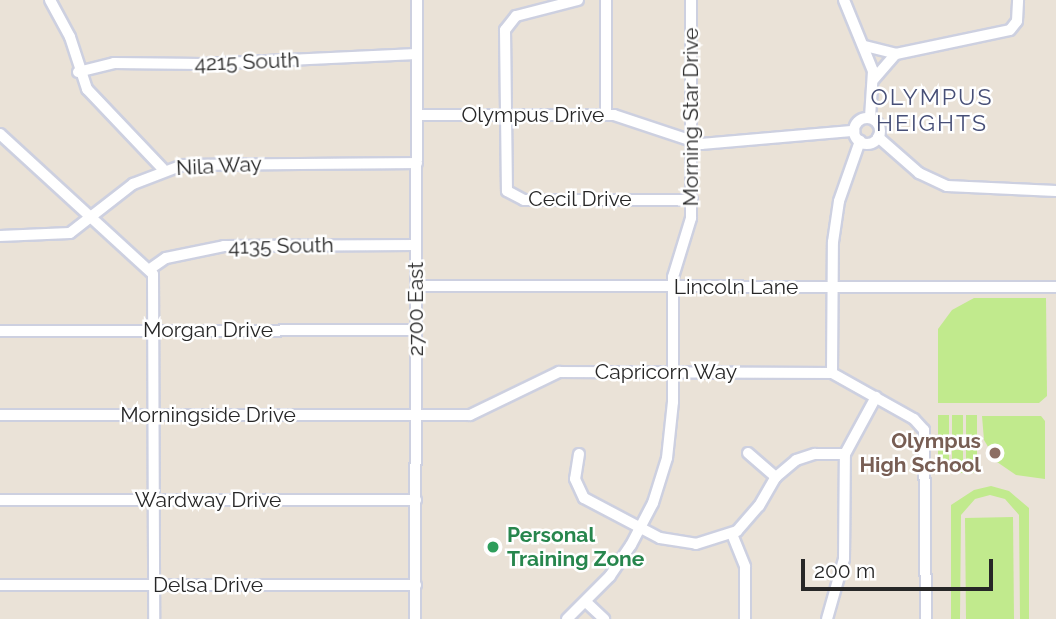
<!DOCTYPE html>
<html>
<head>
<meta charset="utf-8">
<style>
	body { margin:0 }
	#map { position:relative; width:1056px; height:619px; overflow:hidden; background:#eae2d7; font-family:Raleway,sans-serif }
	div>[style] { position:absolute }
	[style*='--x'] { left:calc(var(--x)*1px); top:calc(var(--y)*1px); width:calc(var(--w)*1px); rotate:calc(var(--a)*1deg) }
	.pitch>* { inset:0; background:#c1ea8d }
	.roads { filter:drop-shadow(2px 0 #cdd0e0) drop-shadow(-2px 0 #cdd0e0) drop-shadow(0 2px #cdd0e0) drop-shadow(0 -2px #cdd0e0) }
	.minor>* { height:10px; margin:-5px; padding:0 5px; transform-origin:5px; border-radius:5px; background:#fff }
	.minor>.ring { margin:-5px; padding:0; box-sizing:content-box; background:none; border:10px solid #fff; border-radius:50% }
	.dots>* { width:19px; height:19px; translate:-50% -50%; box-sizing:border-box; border:4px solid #fff; border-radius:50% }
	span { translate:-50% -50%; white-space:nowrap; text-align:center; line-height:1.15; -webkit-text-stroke:5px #fff; paint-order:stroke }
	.street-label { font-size:21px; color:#272727 }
	.education-label { font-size:21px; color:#785e54; font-weight:700 }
	.right { translate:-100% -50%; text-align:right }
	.leisure-label { font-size:21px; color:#27864d; font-weight:700 }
	.left { translate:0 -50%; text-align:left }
	.neighbourhood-label { font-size:23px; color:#474f77; letter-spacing:2px }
	.scale { position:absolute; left:801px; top:559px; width:192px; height:32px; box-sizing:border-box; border:4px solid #272727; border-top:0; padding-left:9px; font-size:21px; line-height:24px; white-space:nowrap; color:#272727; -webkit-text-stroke:5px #fff; paint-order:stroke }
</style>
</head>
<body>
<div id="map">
	<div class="pitch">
		<i style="clip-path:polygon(974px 298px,1046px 298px,1047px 396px,1039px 403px,938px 403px,938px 329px,952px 310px)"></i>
		<i style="clip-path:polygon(938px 415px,949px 415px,949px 438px,938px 438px)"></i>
		<i style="clip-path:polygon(952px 415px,963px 415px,963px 438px,952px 438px)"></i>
		<i style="clip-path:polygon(966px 415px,977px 415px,977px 438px,966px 438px)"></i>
		<i style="clip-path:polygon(982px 416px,1041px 416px,1045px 421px,1045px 479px,1016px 475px,997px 462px,984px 440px)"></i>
		<i style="clip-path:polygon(938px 450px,949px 450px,949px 473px,938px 473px)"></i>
		<i style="clip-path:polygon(952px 450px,963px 450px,963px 473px,952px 473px)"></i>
		<i style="clip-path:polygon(966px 450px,977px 450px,977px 473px,966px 473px)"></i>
		<i style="clip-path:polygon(991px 486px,1009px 491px,1029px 508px,1029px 619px,1020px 619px,1019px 515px,1005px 499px,990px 495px,975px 499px,961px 515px,960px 619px,951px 619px,951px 505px,974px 490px)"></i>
		<i style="clip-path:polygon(1013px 517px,1014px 619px,966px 619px,965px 518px)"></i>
	</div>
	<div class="roads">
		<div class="minor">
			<i style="--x:50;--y:0;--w:42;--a:61.6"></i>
			<i style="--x:70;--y:37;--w:55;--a:71.9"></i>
			<i style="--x:87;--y:89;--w:110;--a:46.5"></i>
			<i style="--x:578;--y:0;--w:64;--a:165.5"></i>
			<i style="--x:516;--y:16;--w:18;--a:128"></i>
			<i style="--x:505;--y:30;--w:161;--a:89.3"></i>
			<i style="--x:507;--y:191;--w:19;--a:28"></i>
			<i style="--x:524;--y:200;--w:168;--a:0"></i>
			<i style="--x:606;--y:0;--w:114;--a:90"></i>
			<i style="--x:844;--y:0;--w:77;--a:67.8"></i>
			<i style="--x:873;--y:71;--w:47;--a:93.7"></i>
			<i style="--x:865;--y:46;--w:32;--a:14"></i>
			<i style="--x:78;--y:72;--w:37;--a:-14"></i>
			<i style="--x:114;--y:63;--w:88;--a:0.7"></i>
			<i style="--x:202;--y:64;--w:215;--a:-2.7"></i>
			<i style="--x:874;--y:79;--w:33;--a:-49"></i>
			<i style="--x:896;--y:54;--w:116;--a:-11.9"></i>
			<i style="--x:1010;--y:30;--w:11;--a:-52"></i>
			<i style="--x:1017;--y:21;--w:21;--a:-87"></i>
			<i style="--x:417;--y:115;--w:197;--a:0"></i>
			<i style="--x:614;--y:115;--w:92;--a:18.4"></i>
			<i style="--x:701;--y:144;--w:154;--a:-4.9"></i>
			<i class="ring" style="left:854px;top:118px;width:16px;height:16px"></i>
			<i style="--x:0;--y:134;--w:207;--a:42.5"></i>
			<i style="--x:153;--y:274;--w:345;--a:89.8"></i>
			<i style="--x:878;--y:137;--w:55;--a:41.3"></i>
			<i style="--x:919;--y:173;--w:31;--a:25"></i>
			<i style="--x:947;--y:186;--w:109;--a:2.6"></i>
			<i style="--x:0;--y:236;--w:70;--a:-2.5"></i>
			<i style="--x:70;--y:233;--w:80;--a:-37.9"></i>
			<i style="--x:133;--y:184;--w:53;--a:-20.8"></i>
			<i style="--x:183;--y:165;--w:234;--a:-0.5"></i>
			<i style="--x:150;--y:269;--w:19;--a:-35"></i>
			<i style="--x:166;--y:258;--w:59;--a:-11.7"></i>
			<i style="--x:224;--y:246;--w:192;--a:-0.3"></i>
			<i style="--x:416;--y:286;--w:640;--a:0.09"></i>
			<i style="--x:0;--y:331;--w:416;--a:-0.1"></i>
			<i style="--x:832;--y:373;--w:131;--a:-89.6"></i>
			<i style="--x:833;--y:242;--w:41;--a:-81.7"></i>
			<i style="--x:839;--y:201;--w:64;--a:-70.7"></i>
			<i style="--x:0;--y:415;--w:470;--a:0"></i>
			<i style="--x:470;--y:415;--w:99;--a:-25.8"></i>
			<i style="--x:559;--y:372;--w:273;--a:0.2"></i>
			<i style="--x:832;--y:373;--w:94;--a:29.3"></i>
			<i style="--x:914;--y:419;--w:15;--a:48"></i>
			<i style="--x:924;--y:430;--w:189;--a:89.4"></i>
			<i style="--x:748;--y:453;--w:37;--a:41"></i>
			<i style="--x:579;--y:454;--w:25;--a:99"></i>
			<i style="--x:575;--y:479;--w:21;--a:65"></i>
			<i style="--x:584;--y:498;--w:86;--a:27.8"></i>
			<i style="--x:660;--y:538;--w:36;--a:9"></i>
			<i style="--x:696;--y:544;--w:43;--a:-17.6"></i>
			<i style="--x:737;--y:531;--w:33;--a:-49"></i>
			<i style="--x:759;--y:506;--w:34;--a:-60"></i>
			<i style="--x:776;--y:477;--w:26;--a:-40"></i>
			<i style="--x:796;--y:460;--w:20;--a:-18"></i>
			<i style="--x:815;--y:454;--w:30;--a:0"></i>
			<i style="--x:0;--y:500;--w:416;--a:0"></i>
			<i style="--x:732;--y:534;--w:35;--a:68"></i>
			<i style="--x:745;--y:567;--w:52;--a:90"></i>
			<i style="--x:0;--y:585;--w:416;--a:0"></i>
			<i style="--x:586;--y:602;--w:25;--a:43"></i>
			<i style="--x:415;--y:619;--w:619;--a:-89.81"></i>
			<i style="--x:567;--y:619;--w:61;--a:-45"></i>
			<i style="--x:610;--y:576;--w:37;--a:-56"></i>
			<i style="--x:631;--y:545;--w:47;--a:-62.4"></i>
			<i style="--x:653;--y:503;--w:47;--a:-72.7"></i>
			<i style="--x:667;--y:458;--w:56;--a:-83.9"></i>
			<i style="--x:673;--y:402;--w:125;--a:-90"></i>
			<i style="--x:673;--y:277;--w:62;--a:-73"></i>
			<i style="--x:691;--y:218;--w:218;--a:-90"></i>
			<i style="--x:827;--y:619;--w:62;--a:-74.2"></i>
			<i style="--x:844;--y:559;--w:105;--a:-89.5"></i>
			<i style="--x:845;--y:454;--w:65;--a:-61.5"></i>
		</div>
	</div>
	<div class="dots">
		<i style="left:995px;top:453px;background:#8d6e63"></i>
		<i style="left:493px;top:547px;background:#2e9e5b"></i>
	</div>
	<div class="street-label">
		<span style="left:247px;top:62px;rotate:-2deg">4215 South</span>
		<span style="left:533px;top:115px">Olympus Drive</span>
		<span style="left:691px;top:117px;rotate:-90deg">Morning Star Drive</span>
		<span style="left:219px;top:166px;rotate:-3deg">Nila Way</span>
		<span style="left:580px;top:199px">Cecil Drive</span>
		<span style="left:281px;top:246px;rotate:-1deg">4135 South</span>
		<span style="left:736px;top:287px">Lincoln Lane</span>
		<span style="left:416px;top:309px;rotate:-90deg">2700 East</span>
		<span style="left:208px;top:330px">Morgan Drive</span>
		<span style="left:666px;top:372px">Capricorn Way</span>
		<span style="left:208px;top:415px">Morningside Drive</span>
		<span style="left:208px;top:500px">Wardway Drive</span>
		<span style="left:208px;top:585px">Delsa Drive</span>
	</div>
	<div class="education-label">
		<span class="right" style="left:981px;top:453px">Olympus<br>High School</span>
	</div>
	<div class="leisure-label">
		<span class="left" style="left:507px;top:547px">Personal<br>Training Zone</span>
	</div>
	<div class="neighbourhood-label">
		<span style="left:932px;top:110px">OLYMPUS<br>HEIGHTS</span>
	</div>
	<div class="scale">200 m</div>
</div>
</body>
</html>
